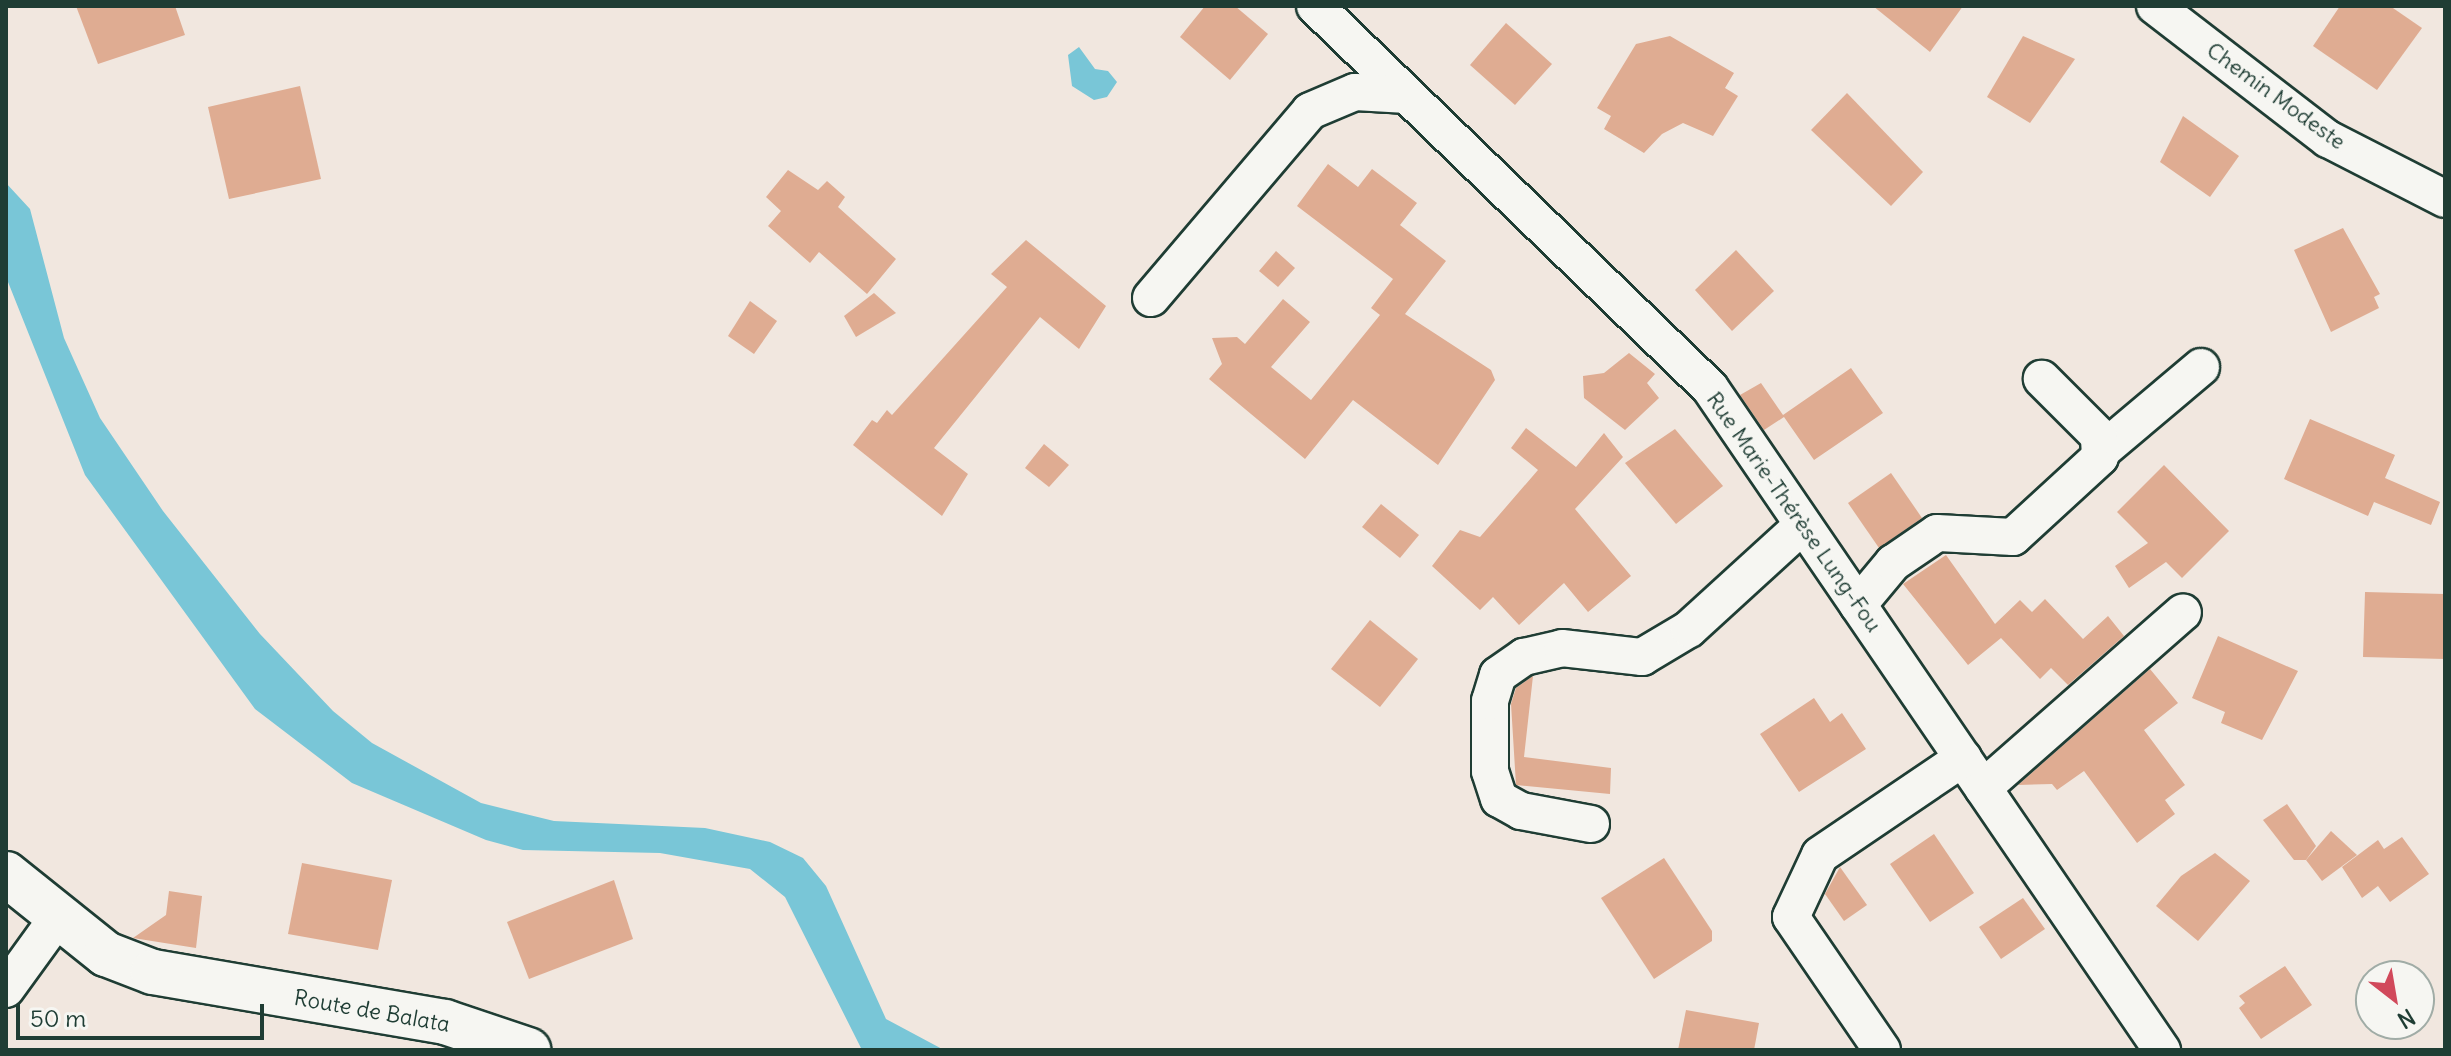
<!DOCTYPE html>
<html>
<head>
<meta charset="utf-8">
<style>
	body { margin:0 }
	#map { position:relative; width:2451px; height:1056px; overflow:hidden; background:#f1e7df; font-family:Delius,sans-serif }
	div>[style] { position:absolute }
	[style*='--x'] { left:calc(var(--x)*1px); top:calc(var(--y)*1px); width:calc(var(--w)*1px); rotate:calc(var(--a)*1deg) }
	.water>* { inset:0; background:#79c6d7 }
	.building>* { inset:0; background:#dfac92 }
	.roads { filter:drop-shadow(2px 0 #1f3d34) drop-shadow(-2px 0 #1f3d34) drop-shadow(0 2px #1f3d34) drop-shadow(0 -2px #1f3d34) }
	.street>* { height:36px; margin:-18px; padding:0 18px; transform-origin:18px; border-radius:18px; background:#f6f6f2 }
	.secondary>* { height:44px; margin:-22px; padding:0 22px; transform-origin:22px; border-radius:22px; background:#f6f6f2 }
	span { translate:-50% -50%; white-space:nowrap; text-align:center; line-height:1.15; -webkit-text-stroke:6px #f6f6f2; paint-order:stroke }
	.street-label { font-size:22px; color:#1f3d34 }
	.frame { position:absolute; inset:0; border:8px solid #1f3d34; pointer-events:none }
	.north { position:absolute; left:2355px; top:960px; width:80px; height:80px; box-sizing:border-box; background:#f6f6f2; border:2px solid #a0aca6; border-radius:50%; rotate:149deg; font-size:22px; font-weight:700; line-height:32px; text-align:center; color:#1f3d34 }
	.north::after { content:''; display:block; margin:auto; width:28px; height:36px; background:#d1495b; clip-path:polygon(50% 0,100% 100%,50% 72%,0 100%) }
	.scale { position:absolute; left:16px; top:1004px; width:248px; height:36px; box-sizing:border-box; border:4px solid #1f3d34; border-top:0; padding-left:10px; font-size:24px; line-height:28px; white-space:nowrap; color:#1f3d34; -webkit-text-stroke:6px #f6f6f2; paint-order:stroke }
</style>
</head>
<body>
<div id="map">
	<div class="water">
		<i style="clip-path:polygon(1079px 47px,1095px 69px,1108px 71px,1117px 82px,1107px 97px,1094px 100px,1072px 86px,1068px 55px)"></i>
		<i style="clip-path:polygon(6px 183px,30px 209px,64px 338px,100px 418px,163px 511px,260px 634px,333px 711px,372px 743px,481px 803px,554px 821px,705px 828px,770px 842px,803px 858px,826px 886px,886px 1019px,944px 1050px,862px 1050px,785px 897px,750px 869px,660px 853px,523px 850px,486px 840px,352px 783px,255px 709px,85px 475px,6px 277px)"></i>
	</div>
	<div class="building">
		<i style="clip-path:polygon(76px 6px,175px 6px,185px 35px,98px 64px)"></i>
		<i style="clip-path:polygon(1205px 6px,1235px 6px,1268px 34px,1230px 80px,1180px 37px)"></i>
		<i style="clip-path:polygon(1873px 6px,1963px 6px,1930px 52px)"></i>
		<i style="clip-path:polygon(2340px 6px,2390px 6px,2422px 28px,2377px 90px,2313px 46px)"></i>
		<i style="clip-path:polygon(1506px 23px,1552px 64px,1515px 105px,1470px 65px)"></i>
		<i style="clip-path:polygon(1670px 36px,1734px 73px,1725px 88px,1738px 96px,1713px 136px,1683px 123px,1662px 134px,1644px 153px,1604px 129px,1611px 116px,1597px 108px,1636px 44px)"></i>
		<i style="clip-path:polygon(2023px 36px,2075px 59px,2030px 123px,1987px 97px)"></i>
		<i style="clip-path:polygon(300px 86px,321px 179px,229px 199px,208px 107px)"></i>
		<i style="clip-path:polygon(1847px 93px,1923px 172px,1891px 206px,1811px 130px)"></i>
		<i style="clip-path:polygon(2183px 116px,2239px 156px,2210px 197px,2160px 162px)"></i>
		<i style="clip-path:polygon(1328px 164px,1358px 187px,1372px 169px,1417px 203px,1400px 225px,1446px 261px,1405px 314px,1491px 370px,1495px 380px,1438px 465px,1353px 400px,1305px 459px,1209px 379px,1222px 364px,1212px 338px,1237px 337px,1245px 344px,1283px 299px,1310px 322px,1271px 367px,1311px 400px,1380px 315px,1371px 308px,1393px 279px,1297px 206px)"></i>
		<i style="clip-path:polygon(788px 170px,818px 190px,827px 181px,845px 197px,838px 207px,896px 259px,867px 294px,819px 252px,810px 263px,768px 226px,781px 211px,766px 197px)"></i>
		<i style="clip-path:polygon(2343px 228px,2380px 294px,2374px 297px,2379px 308px,2331px 332px,2294px 250px)"></i>
		<i style="clip-path:polygon(1026px 240px,1106px 306px,1079px 349px,1040px 317px,934px 448px,968px 474px,942px 516px,853px 445px,872px 420px,877px 423px,887px 410px,892px 415px,1007px 287px,991px 274px)"></i>
		<i style="clip-path:polygon(1736px 250px,1774px 291px,1732px 331px,1695px 290px)"></i>
		<i style="clip-path:polygon(1276px 251px,1295px 268px,1278px 287px,1259px 271px)"></i>
		<i style="clip-path:polygon(874px 293px,896px 313px,856px 337px,844px 316px)"></i>
		<i style="clip-path:polygon(750px 301px,777px 321px,754px 354px,728px 336px)"></i>
		<i style="clip-path:polygon(1629px 353px,1655px 374px,1647px 383px,1659px 398px,1625px 430px,1584px 398px,1583px 376px,1604px 373px)"></i>
		<i style="clip-path:polygon(1851px 368px,1883px 413px,1814px 460px,1784px 417px,1764px 430px,1740px 395px,1761px 383px,1783px 415px)"></i>
		<i style="clip-path:polygon(2310px 419px,2395px 455px,2385px 478px,2440px 502px,2431px 525px,2374px 502px,2368px 516px,2284px 479px)"></i>
		<i style="clip-path:polygon(1526px 428px,1576px 467px,1604px 433px,1623px 457px,1575px 509px,1631px 576px,1588px 612px,1564px 583px,1519px 625px,1493px 597px,1480px 610px,1432px 566px,1460px 530px,1480px 537px,1538px 470px,1511px 448px)"></i>
		<i style="clip-path:polygon(1675px 429px,1723px 486px,1676px 524px,1625px 463px)"></i>
		<i style="clip-path:polygon(1044px 444px,1069px 465px,1049px 487px,1025px 468px)"></i>
		<i style="clip-path:polygon(2164px 465px,2229px 531px,2182px 578px,2166px 562px,2129px 588px,2115px 566px,2148px 543px,2117px 512px)"></i>
		<i style="clip-path:polygon(1891px 473px,1922px 518px,1879px 548px,1848px 503px)"></i>
		<i style="clip-path:polygon(1381px 504px,1419px 535px,1400px 558px,1362px 527px)"></i>
		<i style="clip-path:polygon(1946px 555px,1995px 624px,2020px 600px,2032px 612px,2045px 599px,2083px 639px,2108px 616px,2124px 636px,2068px 685px,2051px 668px,2040px 679px,2001px 638px,1968px 665px,1903px 584px)"></i>
		<i style="clip-path:polygon(2365px 592px,2445px 594px,2445px 659px,2363px 657px)"></i>
		<i style="clip-path:polygon(1370px 620px,1418px 659px,1380px 707px,1331px 669px)"></i>
		<i style="clip-path:polygon(2218px 636px,2298px 671px,2262px 740px,2221px 723px,2225px 712px,2192px 698px)"></i>
		<i style="clip-path:polygon(2150px 669px,2178px 703px,2144px 730px,2185px 785px,2165px 800px,2175px 814px,2137px 843px,2084px 771px,2057px 790px,2052px 784px,2018px 785px)"></i>
		<i style="clip-path:polygon(1533px 676px,1524px 757px,1611px 768px,1610px 794px,1516px 785px,1511px 704px,1516px 688px)"></i>
		<i style="clip-path:polygon(1814px 698px,1830px 722px,1842px 713px,1866px 749px,1799px 792px,1760px 734px)"></i>
		<i style="clip-path:polygon(2287px 804px,2316px 846px,2306px 860px,2294px 860px,2263px 820px)"></i>
		<i style="clip-path:polygon(2331px 831px,2357px 855px,2322px 881px,2306px 860px)"></i>
		<i style="clip-path:polygon(1934px 834px,1974px 893px,1930px 922px,1890px 864px)"></i>
		<i style="clip-path:polygon(2402px 837px,2429px 874px,2390px 902px,2378px 886px,2362px 898px,2342px 867px,2378px 840px,2384px 849px)"></i>
		<i style="clip-path:polygon(2215px 853px,2250px 881px,2198px 941px,2156px 906px,2181px 876px)"></i>
		<i style="clip-path:polygon(1664px 858px,1712px 931px,1712px 941px,1654px 979px,1601px 898px)"></i>
		<i style="clip-path:polygon(302px 863px,392px 880px,378px 950px,288px 934px)"></i>
		<i style="clip-path:polygon(1840px 867px,1867px 905px,1844px 921px,1825px 894px)"></i>
		<i style="clip-path:polygon(614px 880px,633px 939px,529px 979px,507px 922px)"></i>
		<i style="clip-path:polygon(169px 891px,202px 896px,196px 948px,133px 938px,166px 915px)"></i>
		<i style="clip-path:polygon(2023px 898px,2045px 929px,2001px 959px,1979px 927px)"></i>
		<i style="clip-path:polygon(2285px 966px,2312px 1005px,2261px 1039px,2239px 1008px,2245px 1003px,2239px 996px)"></i>
		<i style="clip-path:polygon(1686px 1010px,1759px 1023px,1754px 1050px,1678px 1050px)"></i>
	</div>
	<div class="roads">
		<div class="street">
			<i style="--x:1315;--y:6;--w:549;--a:44.04"></i>
			<i style="--x:1710;--y:388;--w:802;--a:55.68"></i>
			<i style="--x:2155;--y:6;--w:218;--a:37.6"></i>
			<i style="--x:2328;--y:139;--w:131;--a:27.1"></i>
			<i style="--x:1151;--y:298;--w:245;--a:-49.6"></i>
			<i style="--x:1310;--y:111;--w:49;--a:-22.9"></i>
			<i style="--x:1355;--y:92;--w:52;--a:3.3"></i>
			<i style="--x:2104;--y:449;--w:127;--a:-40.2"></i>
			<i style="--x:1858;--y:605;--w:55;--a:-50.2"></i>
			<i style="--x:1893;--y:563;--w:53;--a:-34.3"></i>
			<i style="--x:1937;--y:533;--w:76;--a:3"></i>
			<i style="--x:2013;--y:537;--w:118;--a:-42.6"></i>
			<i style="--x:2100;--y:457;--w:21;--a:-93"></i>
			<i style="--x:2099;--y:436;--w:81;--a:-135"></i>
			<i style="--x:1983;--y:788;--w:266;--a:-41.3"></i>
			<i style="--x:1591;--y:824;--w:71;--a:-169.5"></i>
			<i style="--x:1521;--y:811;--w:25;--a:-151"></i>
			<i style="--x:1499;--y:799;--w:29;--a:-108"></i>
			<i style="--x:1490;--y:771;--w:70;--a:-90"></i>
			<i style="--x:1490;--y:701;--w:27;--a:-73"></i>
			<i style="--x:1498;--y:675;--w:32;--a:-35"></i>
			<i style="--x:1524;--y:657;--w:39;--a:-13"></i>
			<i style="--x:1562;--y:648;--w:81;--a:6.4"></i>
			<i style="--x:1642;--y:657;--w:55;--a:-30.8"></i>
			<i style="--x:1689;--y:629;--w:154;--a:-42.4"></i>
			<i style="--x:6;--y:989;--w:85;--a:-54.1"></i>
			<i style="--x:1882;--y:1050;--w:161;--a:-124.4"></i>
			<i style="--x:1791;--y:917;--w:68;--a:-64.9"></i>
			<i style="--x:1820;--y:855;--w:173;--a:-34.1"></i>
		</div>
		<div class="secondary">
			<i style="--x:6;--y:874;--w:128;--a:38.7"></i>
			<i style="--x:106;--y:954;--w:50;--a:21"></i>
			<i style="--x:153;--y:972;--w:296;--a:9.7"></i>
			<i style="--x:445;--y:1022;--w:88;--a:18.6"></i>
		</div>
	</div>
	<div class="street-label">
		<span style="left:2276px;top:96px;rotate:36deg">Chemin Modeste</span>
		<span style="left:1794px;top:512px;rotate:55deg">Rue Marie-Thérèse Lung-Fou</span>
		<span style="left:372px;top:1011px;rotate:10deg">Route de Balata</span>
	</div>
	<div class="frame"></div>
	<div class="north">N</div>
	<div class="scale">50 m</div>
</div>
</body>
</html>
